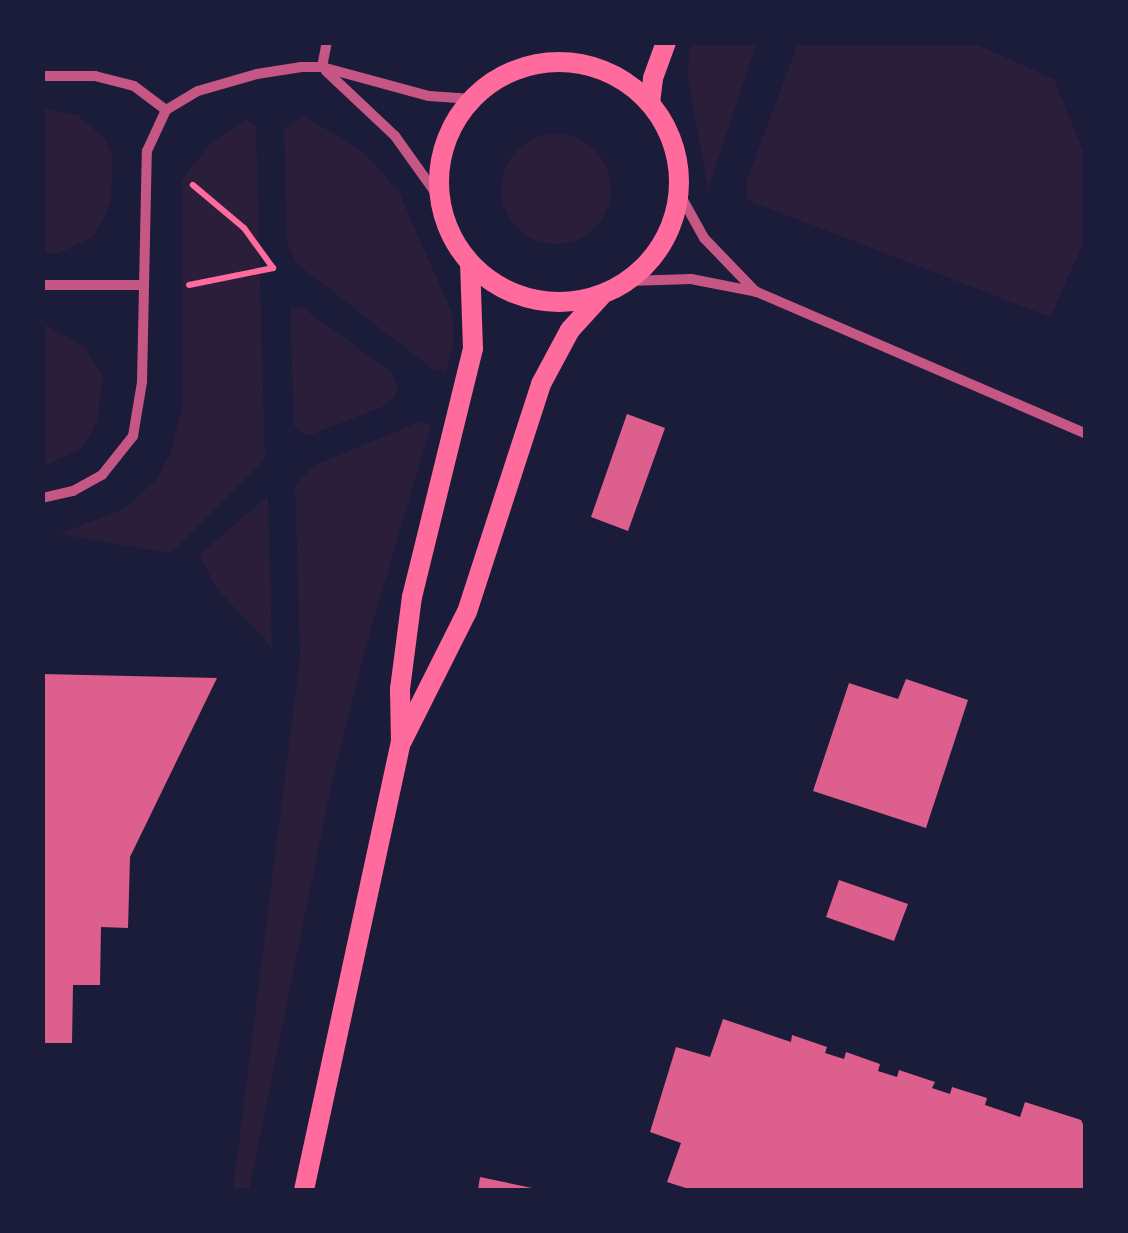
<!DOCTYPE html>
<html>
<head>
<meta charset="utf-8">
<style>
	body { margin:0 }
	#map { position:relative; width:1128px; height:1233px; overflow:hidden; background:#1b1b3a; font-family:Barlow,sans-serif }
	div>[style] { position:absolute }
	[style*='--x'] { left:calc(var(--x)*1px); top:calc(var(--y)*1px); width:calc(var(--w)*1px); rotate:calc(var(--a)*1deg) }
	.green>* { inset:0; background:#2a1e3b }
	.round { border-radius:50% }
	.building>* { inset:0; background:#dd5f8e }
	.path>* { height:6px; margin:-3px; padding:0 3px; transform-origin:3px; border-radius:3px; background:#ff6b9d }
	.minor>* { height:10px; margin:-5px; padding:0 5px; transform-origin:5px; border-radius:5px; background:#c65784 }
	.secondary>* { height:20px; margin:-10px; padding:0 10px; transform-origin:10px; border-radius:10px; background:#ff6b9d }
	.secondary>.ring { margin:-10px; padding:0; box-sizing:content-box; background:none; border:20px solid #ff6b9d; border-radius:50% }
	span { translate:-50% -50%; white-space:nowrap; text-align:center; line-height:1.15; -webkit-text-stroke:10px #1b1b3a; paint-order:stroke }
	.frame { position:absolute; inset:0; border:45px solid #1b1b3a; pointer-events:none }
</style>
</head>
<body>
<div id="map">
	<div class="green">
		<i style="clip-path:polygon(749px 43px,756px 45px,708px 190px,687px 71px,691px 43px)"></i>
		<i style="clip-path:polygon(798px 43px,973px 43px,1054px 79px,1085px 156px,1086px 238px,1050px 317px,747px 200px,746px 182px)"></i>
		<i style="clip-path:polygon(43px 108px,78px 115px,105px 139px,113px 157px,111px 201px,103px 220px,92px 237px,59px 253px,43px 254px)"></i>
		<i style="clip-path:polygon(303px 115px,365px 153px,399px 192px,452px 313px,454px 340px,446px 372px,431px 368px,296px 263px,287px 242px,284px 128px)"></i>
		<i style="clip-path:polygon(247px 120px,256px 127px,265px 459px,171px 553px,59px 534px,124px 509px,156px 480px,170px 455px,183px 403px,182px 180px,212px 142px)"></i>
		<i class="round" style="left:501px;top:134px;width:110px;height:110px"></i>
		<i style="clip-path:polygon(302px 307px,391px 372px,398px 387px,394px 398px,382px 407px,308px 436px,294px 426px,290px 308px)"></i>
		<i style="clip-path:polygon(43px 324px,85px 347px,103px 377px,97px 422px,89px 437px,80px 449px,43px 467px)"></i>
		<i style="clip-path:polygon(419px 422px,431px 425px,369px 635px,332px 782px,249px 1190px,233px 1190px,300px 656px,295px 485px,315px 465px)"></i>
		<i style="clip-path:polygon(268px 496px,272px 648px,217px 589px,199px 555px)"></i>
	</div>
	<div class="building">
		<i style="clip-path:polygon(627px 414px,665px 428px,628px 531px,591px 517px)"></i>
		<i style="clip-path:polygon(42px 674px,217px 678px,130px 857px,128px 928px,101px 927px,100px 985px,73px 985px,72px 1043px,42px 1043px)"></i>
		<i style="clip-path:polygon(906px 679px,968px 700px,926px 828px,813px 791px,849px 683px,898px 699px)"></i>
		<i style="clip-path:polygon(839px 880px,908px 904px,894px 941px,826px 917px)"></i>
		<i style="clip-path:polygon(723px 1019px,791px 1042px,792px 1035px,827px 1047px,825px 1053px,844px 1059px,846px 1052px,880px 1064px,878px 1071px,897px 1077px,899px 1070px,935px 1082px,932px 1088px,950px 1094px,952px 1087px,987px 1098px,985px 1105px,1020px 1117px,1025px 1102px,1081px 1120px,1086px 1130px,1086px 1190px,692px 1190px,667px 1182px,681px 1143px,650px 1132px,676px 1047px,710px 1057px)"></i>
		<i style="clip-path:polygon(480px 1177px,537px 1189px,536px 1190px,478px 1190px)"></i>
	</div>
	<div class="path">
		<i style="--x:189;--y:285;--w:86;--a:-11.4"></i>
		<i style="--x:273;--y:268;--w:49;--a:-125.9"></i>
		<i style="--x:244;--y:228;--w:67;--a:-139.9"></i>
	</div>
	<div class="minor">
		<i style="--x:322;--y:67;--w:25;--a:-79"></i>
		<i style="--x:326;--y:71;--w:95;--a:43.3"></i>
		<i style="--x:395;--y:136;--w:77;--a:54.5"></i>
		<i style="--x:42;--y:76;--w:53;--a:0"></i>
		<i style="--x:95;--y:76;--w:40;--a:14.4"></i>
		<i style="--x:134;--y:86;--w:40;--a:37"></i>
		<i style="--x:678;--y:191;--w:54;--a:61"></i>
		<i style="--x:704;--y:238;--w:75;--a:46.1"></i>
		<i style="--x:629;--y:281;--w:62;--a:-1.8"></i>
		<i style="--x:691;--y:279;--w:67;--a:11.1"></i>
		<i style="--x:757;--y:292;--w:358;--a:23.3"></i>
		<i style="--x:42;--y:285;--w:102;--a:0"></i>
		<i style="--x:42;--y:498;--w:32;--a:-13"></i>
		<i style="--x:73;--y:491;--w:33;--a:-29"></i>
		<i style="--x:102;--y:475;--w:50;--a:-51.5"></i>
		<i style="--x:133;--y:436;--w:55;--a:-80.5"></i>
		<i style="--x:142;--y:382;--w:231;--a:-88.8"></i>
		<i style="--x:147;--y:151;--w:45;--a:-65.1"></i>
		<i style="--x:166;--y:110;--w:37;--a:-31"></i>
		<i style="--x:198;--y:91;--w:61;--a:-16.1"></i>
		<i style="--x:257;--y:74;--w:45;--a:-9"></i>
		<i style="--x:301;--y:67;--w:21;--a:0"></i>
		<i style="--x:322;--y:67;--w:111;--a:15.2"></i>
		<i style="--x:429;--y:96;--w:43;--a:4"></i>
	</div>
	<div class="secondary">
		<i class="ring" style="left:439px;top:62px;width:220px;height:220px"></i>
		<i style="--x:650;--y:103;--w:25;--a:-83"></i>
		<i style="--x:653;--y:78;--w:38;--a:-70"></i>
		<i style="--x:402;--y:741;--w:144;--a:-63.3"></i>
		<i style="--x:467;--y:612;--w:240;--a:-72"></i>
		<i style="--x:541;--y:384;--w:61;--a:-61.8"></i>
		<i style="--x:570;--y:330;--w:46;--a:-47.6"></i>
		<i style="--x:304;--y:1190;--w:458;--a:-77.8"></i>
		<i style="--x:401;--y:742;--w:53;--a:-91.1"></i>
		<i style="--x:400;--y:689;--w:93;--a:-82.6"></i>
		<i style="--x:412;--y:597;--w:256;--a:-76.2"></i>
		<i style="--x:473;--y:348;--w:85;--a:-92"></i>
	</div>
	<div class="frame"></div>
</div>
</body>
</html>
